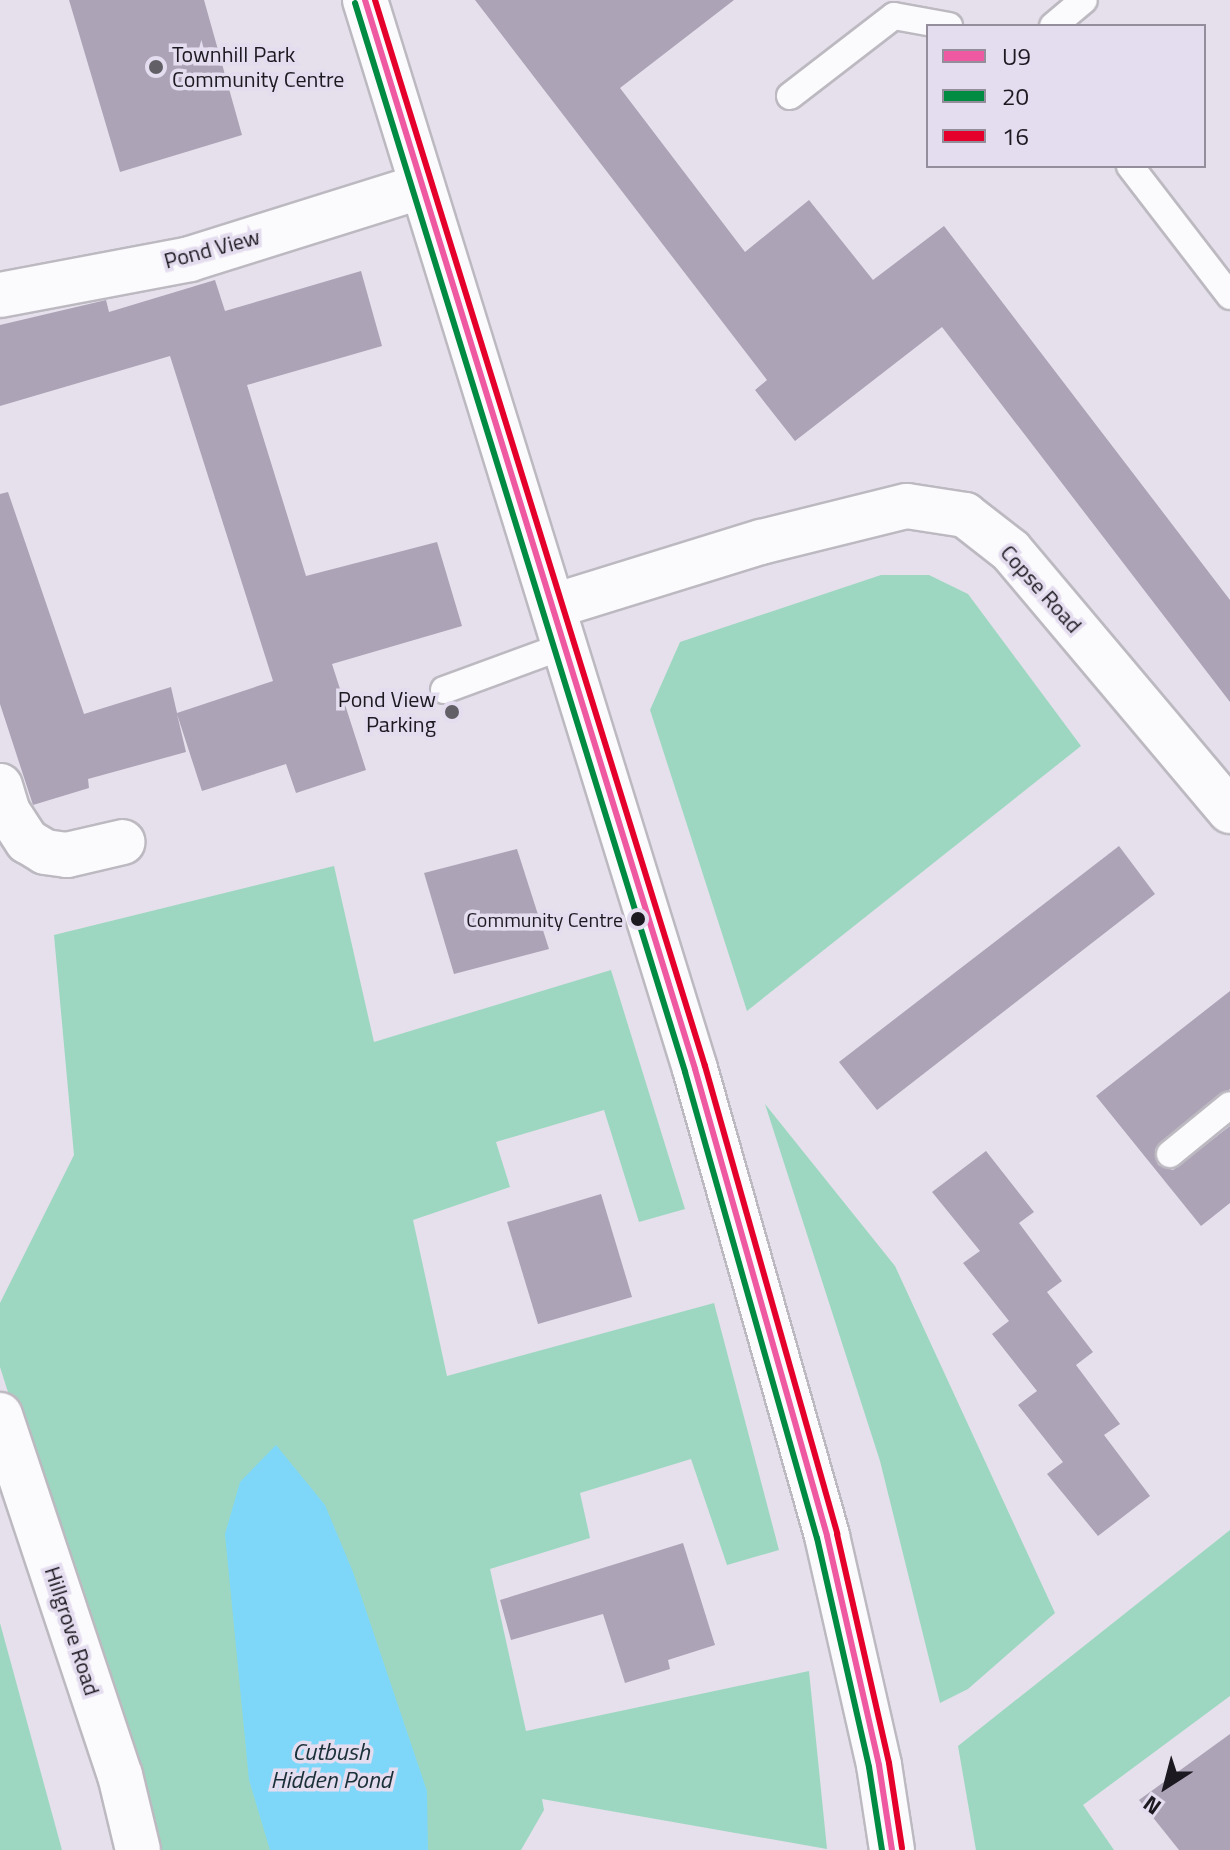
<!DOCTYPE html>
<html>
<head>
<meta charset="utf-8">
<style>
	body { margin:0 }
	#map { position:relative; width:1230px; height:1850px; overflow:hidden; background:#e5e0eb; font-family:"Titillium Web",sans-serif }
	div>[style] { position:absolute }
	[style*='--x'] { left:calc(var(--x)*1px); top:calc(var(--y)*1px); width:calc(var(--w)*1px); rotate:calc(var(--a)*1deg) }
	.green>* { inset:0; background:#9ed7c1 }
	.water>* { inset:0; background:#7ed7f9 }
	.building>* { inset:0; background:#aca3b7 }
	.roads { filter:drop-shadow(2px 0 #bdb9c1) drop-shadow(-2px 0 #bdb9c1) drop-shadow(0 2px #bdb9c1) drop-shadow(0 -2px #bdb9c1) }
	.lane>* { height:26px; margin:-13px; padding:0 13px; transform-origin:13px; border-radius:13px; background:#fbfafc }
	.street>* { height:44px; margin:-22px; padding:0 22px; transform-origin:22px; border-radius:22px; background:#fbfafc }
	.bus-1>* { height:6px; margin:-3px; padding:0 3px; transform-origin:3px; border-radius:3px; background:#ef59a1 }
	.bus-2>* { height:6px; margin:-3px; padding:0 3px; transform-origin:3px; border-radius:3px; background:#008b43 }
	.bus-3>* { height:6px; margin:-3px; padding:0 3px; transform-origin:3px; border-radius:3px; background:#e4002b }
	.dots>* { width:22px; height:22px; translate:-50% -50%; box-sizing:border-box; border:4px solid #e4dcef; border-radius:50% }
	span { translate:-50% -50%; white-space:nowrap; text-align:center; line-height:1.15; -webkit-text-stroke:7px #e4dcef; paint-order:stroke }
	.bus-label { font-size:20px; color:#1c1920 }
	.right { translate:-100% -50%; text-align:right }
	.poi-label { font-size:22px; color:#1c1920 }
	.left { translate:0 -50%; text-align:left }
	.street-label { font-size:22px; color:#1c1920 }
	.water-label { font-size:24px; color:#1a3038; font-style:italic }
	.legend { position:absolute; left:926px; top:24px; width:280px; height:144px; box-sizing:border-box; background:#e4dcef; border:2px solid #948e9c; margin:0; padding:10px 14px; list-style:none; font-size:24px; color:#1c1920 }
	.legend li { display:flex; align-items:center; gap:16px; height:40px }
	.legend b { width:40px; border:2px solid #948e9c }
	.north { position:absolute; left:1126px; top:1746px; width:80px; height:80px; -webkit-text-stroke:6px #e4dcef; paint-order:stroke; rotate:216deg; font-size:22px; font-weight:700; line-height:32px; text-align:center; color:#1c1920 }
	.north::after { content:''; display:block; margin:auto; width:28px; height:36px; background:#1c1920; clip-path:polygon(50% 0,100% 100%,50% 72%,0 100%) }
</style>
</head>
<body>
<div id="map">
	<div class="green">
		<i style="clip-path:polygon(881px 575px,929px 575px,968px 594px,1081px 746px,747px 1011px,650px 710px,680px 642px)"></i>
		<i style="clip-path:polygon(334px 866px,374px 1042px,611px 970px,685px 1209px,639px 1222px,604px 1110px,496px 1142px,510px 1187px,413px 1220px,447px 1376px,714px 1303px,779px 1550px,727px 1565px,691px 1459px,580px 1493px,590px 1538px,490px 1569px,526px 1731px,809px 1671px,827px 1849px,542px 1799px,544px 1810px,521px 1850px,154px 1850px,0 1367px,0 1303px,74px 1155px,54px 935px)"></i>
		<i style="clip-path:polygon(765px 1104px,895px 1266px,1055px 1613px,968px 1689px,940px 1703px,880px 1461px)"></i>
		<i style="clip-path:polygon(1230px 1530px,1230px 1696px,1083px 1805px,1114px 1850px,976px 1850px,958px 1746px)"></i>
		<i style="clip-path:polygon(0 1623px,62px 1850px,0 1850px)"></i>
	</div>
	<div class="water">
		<i style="clip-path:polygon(276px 1445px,325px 1505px,353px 1572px,427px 1791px,428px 1850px,270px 1850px,249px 1780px,225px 1534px,240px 1482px)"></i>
	</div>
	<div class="building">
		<i style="clip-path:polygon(69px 0,204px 0,242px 135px,120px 172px)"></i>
		<i style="clip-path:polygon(475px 0,734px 0,620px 88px,745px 252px,809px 200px,873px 280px,944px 226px,1230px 600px,1230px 702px,942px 327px,795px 441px,755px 390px,767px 380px)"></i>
		<i style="clip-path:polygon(361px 271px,382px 346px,247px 385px,306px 576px,437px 542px,462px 626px,332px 664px,366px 770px,296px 793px,286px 764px,202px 791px,177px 714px,186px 752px,88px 779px,89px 788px,33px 805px,0 704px,0 494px,8px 492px,84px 714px,171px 687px,177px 713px,273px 681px,170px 356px,0 406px,0 325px,106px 300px,109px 312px,215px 280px,225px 311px)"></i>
		<i style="clip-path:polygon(1119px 846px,1155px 894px,877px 1110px,839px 1062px)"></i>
		<i style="clip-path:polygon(517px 849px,549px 949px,454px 974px,424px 873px)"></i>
		<i style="clip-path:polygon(1230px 991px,1230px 1089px,1155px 1149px,1158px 1165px,1173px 1170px,1230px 1126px,1230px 1203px,1201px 1226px,1096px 1096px)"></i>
		<i style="clip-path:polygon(986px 1151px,1034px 1212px,1019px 1223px,1062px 1281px,1047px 1292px,1093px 1352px,1076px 1365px,1120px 1424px,1104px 1435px,1150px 1496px,1098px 1536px,1047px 1474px,1063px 1462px,1018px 1405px,1037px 1391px,992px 1334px,1009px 1321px,963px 1263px,980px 1251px,932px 1192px)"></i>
		<i style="clip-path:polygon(601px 1194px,632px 1297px,538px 1324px,507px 1222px)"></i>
		<i style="clip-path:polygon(683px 1543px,715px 1645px,668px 1660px,670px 1669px,625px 1683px,603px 1614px,511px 1640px,500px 1600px)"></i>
		<i style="clip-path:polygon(1230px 1734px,1230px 1850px,1179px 1850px,1139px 1800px)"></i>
	</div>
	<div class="roads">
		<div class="lane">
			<i style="--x:1053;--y:26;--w:40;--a:-40"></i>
			<i style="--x:790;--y:96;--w:131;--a:-37.6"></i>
			<i style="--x:894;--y:16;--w:56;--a:10.3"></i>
			<i style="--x:1130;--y:166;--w:164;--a:52.4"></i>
			<i style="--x:444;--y:690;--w:130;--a:-20.2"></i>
			<i style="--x:1170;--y:1154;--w:77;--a:-39.2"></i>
		</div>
		<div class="street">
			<i style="--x:365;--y:0;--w:1119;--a:72.84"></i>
			<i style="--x:695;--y:1069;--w:485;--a:74.2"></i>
			<i style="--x:827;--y:1536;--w:235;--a:77.2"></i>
			<i style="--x:879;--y:1765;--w:86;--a:81.3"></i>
			<i style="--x:0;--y:295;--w:193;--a:-10.7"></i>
			<i style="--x:190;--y:259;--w:241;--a:-17.4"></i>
			<i style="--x:554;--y:606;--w:217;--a:-17.2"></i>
			<i style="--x:761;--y:542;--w:150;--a:-13.9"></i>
			<i style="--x:907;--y:506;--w:59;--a:8.8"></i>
			<i style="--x:965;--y:515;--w:58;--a:38"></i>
			<i style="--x:1011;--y:551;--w:340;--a:49.9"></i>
			<i style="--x:0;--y:786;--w:27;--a:73"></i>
			<i style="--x:8;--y:812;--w:35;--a:57"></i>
			<i style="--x:27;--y:841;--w:21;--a:31"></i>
			<i style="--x:45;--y:852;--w:22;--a:8"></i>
			<i style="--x:67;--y:855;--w:57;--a:-13.1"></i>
			<i style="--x:0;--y:1415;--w:379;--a:71.6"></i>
			<i style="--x:120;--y:1775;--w:77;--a:76.5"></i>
		</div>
	</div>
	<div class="bus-1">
		<i style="--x:365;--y:0;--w:1119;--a:72.84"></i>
		<i style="--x:695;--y:1069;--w:485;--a:74.2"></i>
		<i style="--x:827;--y:1536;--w:235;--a:77.2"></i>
		<i style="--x:879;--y:1765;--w:86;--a:81.3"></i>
	</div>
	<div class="bus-2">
		<i style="--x:355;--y:3;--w:1119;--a:72.84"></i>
		<i style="--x:685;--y:1072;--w:484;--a:74.2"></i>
		<i style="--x:817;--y:1538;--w:235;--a:77.2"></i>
		<i style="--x:869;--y:1767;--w:84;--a:81.1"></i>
	</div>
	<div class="bus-3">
		<i style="--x:375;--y:0;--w:1116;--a:72.8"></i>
		<i style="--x:705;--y:1066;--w:486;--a:74.2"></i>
		<i style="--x:837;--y:1534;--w:235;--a:77.2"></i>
		<i style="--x:889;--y:1763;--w:86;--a:81.3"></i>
	</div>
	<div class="dots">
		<i style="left:156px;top:67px;background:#625f67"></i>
		<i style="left:452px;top:712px;background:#625f67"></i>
		<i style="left:638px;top:919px;background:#1c1920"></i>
	</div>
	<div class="bus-label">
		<span class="right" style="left:623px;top:919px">Community Centre</span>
	</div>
	<div class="poi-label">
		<span class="left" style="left:172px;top:67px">Townhill Park<br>Community Centre</span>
		<span class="right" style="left:436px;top:712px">Pond View<br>Parking</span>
	</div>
	<div class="street-label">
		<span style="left:212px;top:249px;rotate:-15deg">Pond View</span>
		<span style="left:1041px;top:589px;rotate:48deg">Copse Road</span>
		<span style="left:72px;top:1631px;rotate:72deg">Hillgrove Road</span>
	</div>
	<div class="water-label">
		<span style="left:331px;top:1766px">Cutbush<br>Hidden Pond</span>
	</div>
	<ul class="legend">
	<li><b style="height:10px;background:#ef59a1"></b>U9</li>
	<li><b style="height:10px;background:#008b43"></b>20</li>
	<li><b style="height:10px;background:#e4002b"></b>16</li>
	</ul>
	<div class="north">N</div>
</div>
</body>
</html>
